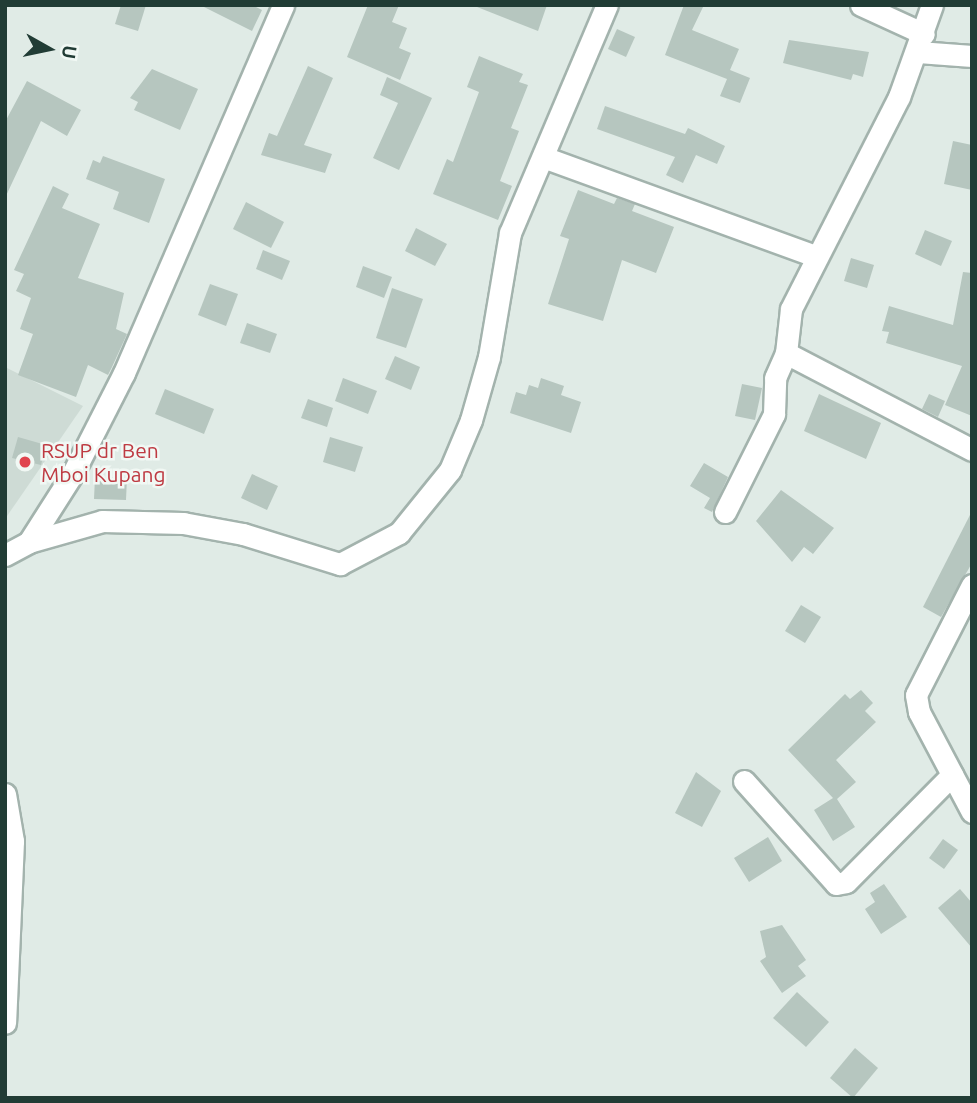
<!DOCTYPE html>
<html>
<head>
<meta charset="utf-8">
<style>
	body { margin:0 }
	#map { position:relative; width:977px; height:1103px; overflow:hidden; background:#e0ebe6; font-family:Ubuntu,sans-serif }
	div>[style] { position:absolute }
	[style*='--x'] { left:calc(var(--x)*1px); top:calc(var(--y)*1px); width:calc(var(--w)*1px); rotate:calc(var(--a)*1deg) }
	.built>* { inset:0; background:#cedbd5 }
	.building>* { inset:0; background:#b6c6bf }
	.roads { filter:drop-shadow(2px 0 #a3b3ad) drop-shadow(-2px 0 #a3b3ad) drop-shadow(0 2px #a3b3ad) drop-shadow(0 -2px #a3b3ad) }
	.street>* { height:21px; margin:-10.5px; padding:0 10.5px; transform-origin:10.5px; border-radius:10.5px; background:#fff }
	.dots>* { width:19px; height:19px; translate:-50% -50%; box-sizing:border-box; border:4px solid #f1f8f4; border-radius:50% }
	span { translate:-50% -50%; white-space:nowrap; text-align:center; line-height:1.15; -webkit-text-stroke:5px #f1f8f4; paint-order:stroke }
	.health-label { font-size:21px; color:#be3a42 }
	.left { translate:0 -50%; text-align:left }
	.frame { position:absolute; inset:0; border:7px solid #213c35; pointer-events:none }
	.north { position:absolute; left:14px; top:14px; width:70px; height:70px; -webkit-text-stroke:5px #f1f8f4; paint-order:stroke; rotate:99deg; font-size:19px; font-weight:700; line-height:28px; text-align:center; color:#213c35 }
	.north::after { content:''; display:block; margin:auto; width:24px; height:32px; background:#213c35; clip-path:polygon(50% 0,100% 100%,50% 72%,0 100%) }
</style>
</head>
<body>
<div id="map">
	<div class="built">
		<i style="clip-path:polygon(5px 367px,83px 406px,5px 519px)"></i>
	</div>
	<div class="building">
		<i style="clip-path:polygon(121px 5px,146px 5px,138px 31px,115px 24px)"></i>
		<i style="clip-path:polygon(200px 5px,252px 5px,262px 10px,252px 31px)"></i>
		<i style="clip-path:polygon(368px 5px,399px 5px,392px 22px,407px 28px,399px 48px,411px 53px,400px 80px,347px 57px)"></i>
		<i style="clip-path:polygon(472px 5px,547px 5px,538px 31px)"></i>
		<i style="clip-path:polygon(684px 5px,704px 5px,692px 30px,739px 49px,730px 70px,750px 78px,740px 103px,720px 96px,727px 79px,665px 55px)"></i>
		<i style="clip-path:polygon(617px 29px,635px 37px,626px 57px,608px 49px)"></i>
		<i style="clip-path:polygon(789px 40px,869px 52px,863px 77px,853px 74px,851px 80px,783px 63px)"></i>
		<i style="clip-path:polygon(479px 56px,523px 74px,519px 82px,528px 85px,511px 128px,519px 131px,500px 181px,512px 186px,498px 220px,433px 194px,447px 159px,453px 162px,479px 92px,467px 87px)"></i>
		<i style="clip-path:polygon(308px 66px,333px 78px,304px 145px,332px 154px,325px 173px,261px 155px,269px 133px,277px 136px)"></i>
		<i style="clip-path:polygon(152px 69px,198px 89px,180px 130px,134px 110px,138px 102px,130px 98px)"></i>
		<i style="clip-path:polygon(387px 77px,432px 98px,399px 170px,373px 158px,398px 103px,380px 95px)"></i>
		<i style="clip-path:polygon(27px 81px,81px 110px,67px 136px,41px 121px,5px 198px,5px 122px)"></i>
		<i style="clip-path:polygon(605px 106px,685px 134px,688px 128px,725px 146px,717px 164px,696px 155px,683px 183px,666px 175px,675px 157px,597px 129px)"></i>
		<i style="clip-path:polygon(953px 141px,972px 145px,972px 190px,944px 184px)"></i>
		<i style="clip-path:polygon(103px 156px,165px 179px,149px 223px,113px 209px,119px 192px,86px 179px,93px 160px,100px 163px)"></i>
		<i style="clip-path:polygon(53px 186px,69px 194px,62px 208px,100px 224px,78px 278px,124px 293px,116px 329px,127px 334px,112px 367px,108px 375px,88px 365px,76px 397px,18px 375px,33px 334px,20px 329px,31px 298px,16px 291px,24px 274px,14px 270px)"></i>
		<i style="clip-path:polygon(578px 190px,614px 204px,617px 198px,635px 204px,632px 211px,674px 227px,656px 273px,622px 260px,603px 321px,548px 304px,569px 239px,560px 236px)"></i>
		<i style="clip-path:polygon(246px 202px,284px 222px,271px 248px,233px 229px)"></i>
		<i style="clip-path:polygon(416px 228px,447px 244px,435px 266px,405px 251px)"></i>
		<i style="clip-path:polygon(925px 230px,952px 241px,941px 266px,915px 254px)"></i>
		<i style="clip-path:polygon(263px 250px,290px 261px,282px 280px,256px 269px)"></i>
		<i style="clip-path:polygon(851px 258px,874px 265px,867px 288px,844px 281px)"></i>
		<i style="clip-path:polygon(363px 266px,392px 277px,384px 298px,356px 287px)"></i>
		<i style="clip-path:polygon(963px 272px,972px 273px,972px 416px,945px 405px,962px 366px,886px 343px,889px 332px,882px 331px,889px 306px,953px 325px)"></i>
		<i style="clip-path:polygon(210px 284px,238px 294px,226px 326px,198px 315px)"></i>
		<i style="clip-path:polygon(392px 288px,423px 299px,406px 348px,376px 338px)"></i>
		<i style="clip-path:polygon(247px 323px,277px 334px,270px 353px,240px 343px)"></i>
		<i style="clip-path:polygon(395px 356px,420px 367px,411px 390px,385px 379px)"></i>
		<i style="clip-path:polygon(343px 378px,377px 391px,368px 414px,335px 401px)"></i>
		<i style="clip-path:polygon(541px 378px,564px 386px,561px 395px,581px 402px,571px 433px,510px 413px,516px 392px,526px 395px,529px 385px,538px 388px)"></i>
		<i style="clip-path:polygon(742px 384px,762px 388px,755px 420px,735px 416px)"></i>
		<i style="clip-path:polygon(165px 389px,214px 409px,204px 434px,155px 414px)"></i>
		<i style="clip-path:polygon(819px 394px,881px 423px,866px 459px,804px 431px)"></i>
		<i style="clip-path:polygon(929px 394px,945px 401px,938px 417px,922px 409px)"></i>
		<i style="clip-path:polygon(308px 399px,333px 408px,327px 427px,301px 418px)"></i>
		<i style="clip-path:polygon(18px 437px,46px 445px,41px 465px,12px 458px)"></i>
		<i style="clip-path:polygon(330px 437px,363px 447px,355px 472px,323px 462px)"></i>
		<i style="clip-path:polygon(704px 463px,728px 477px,712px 512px,704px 508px,710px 498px,690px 486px)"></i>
		<i style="clip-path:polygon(252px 474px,278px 486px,267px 510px,241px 498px)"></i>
		<i style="clip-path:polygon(95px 477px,127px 478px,126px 500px,94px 499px)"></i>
		<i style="clip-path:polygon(781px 490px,834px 528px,813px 554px,804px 547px,792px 562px,756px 521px)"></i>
		<i style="clip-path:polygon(972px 511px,972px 563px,941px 617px,923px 607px)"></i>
		<i style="clip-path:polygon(801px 605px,821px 617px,805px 643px,785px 631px)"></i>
		<i style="clip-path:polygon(861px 690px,873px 703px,865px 711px,876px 722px,836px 760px,856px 782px,837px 799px,855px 827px,833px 841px,814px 810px,833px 798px,788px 750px,845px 694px,850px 699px)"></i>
		<i style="clip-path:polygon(696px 772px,721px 791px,702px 827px,675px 813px)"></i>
		<i style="clip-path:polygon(768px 837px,782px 861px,749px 882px,734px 858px)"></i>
		<i style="clip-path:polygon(943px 839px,958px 850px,944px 869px,929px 858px)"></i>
		<i style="clip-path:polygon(884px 884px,907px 917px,881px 934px,865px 909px,875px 902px,870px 893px)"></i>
		<i style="clip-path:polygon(960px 889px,972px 903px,972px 948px,938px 908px)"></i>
		<i style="clip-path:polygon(782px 925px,806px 960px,798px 966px,806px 976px,782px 993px,760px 961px,766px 957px,760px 931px)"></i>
		<i style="clip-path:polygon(797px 992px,829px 1022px,806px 1047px,773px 1018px)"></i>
		<i style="clip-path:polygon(855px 1048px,878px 1068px,853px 1098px,830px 1078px)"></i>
	</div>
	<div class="roads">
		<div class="street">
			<i style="--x:861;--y:5;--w:69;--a:24.7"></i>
			<i style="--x:918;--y:52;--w:54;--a:4.2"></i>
			<i style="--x:543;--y:157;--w:289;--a:20"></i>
			<i style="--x:786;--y:353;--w:210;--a:27.5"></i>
			<i style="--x:725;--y:512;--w:110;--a:-63.4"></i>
			<i style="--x:774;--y:414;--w:36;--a:-88"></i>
			<i style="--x:775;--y:378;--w:27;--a:-66"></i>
			<i style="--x:786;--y:353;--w:44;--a:-83.5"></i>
			<i style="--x:791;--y:309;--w:238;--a:-63"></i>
			<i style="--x:899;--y:97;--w:98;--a:-70.3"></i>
			<i style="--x:29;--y:542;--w:76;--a:-16"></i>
			<i style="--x:102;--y:521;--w:81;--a:1.4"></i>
			<i style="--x:183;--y:523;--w:61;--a:10.4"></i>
			<i style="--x:243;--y:534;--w:102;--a:17.2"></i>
			<i style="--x:340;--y:564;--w:67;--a:-27.7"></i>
			<i style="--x:399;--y:533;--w:81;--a:-51"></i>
			<i style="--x:450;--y:470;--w:54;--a:-67.2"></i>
			<i style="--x:471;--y:420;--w:66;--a:-74.1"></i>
			<i style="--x:489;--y:357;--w:126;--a:-80.4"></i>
			<i style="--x:510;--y:233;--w:248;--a:-67"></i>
			<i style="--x:5;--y:555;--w:27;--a:-28"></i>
			<i style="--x:29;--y:542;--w:82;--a:-57.5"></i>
			<i style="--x:73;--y:473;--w:112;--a:-63"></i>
			<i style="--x:124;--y:373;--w:401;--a:-66.6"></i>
			<i style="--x:972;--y:585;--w:123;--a:117"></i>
			<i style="--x:916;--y:695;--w:17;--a:80"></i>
			<i style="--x:919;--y:712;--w:113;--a:62.1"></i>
			<i style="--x:744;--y:781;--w:138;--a:48.2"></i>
			<i style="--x:836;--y:884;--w:10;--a:-11"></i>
			<i style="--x:846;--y:882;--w:151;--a:-45.3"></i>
			<i style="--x:5;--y:794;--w:48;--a:80.3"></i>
			<i style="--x:13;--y:841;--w:182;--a:92.5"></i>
		</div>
	</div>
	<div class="dots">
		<i style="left:25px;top:462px;background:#e0444e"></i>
	</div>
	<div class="health-label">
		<span class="left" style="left:41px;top:462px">RSUP dr Ben<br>Mboi Kupang</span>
	</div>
	<div class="frame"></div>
	<div class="north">U</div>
</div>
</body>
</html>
